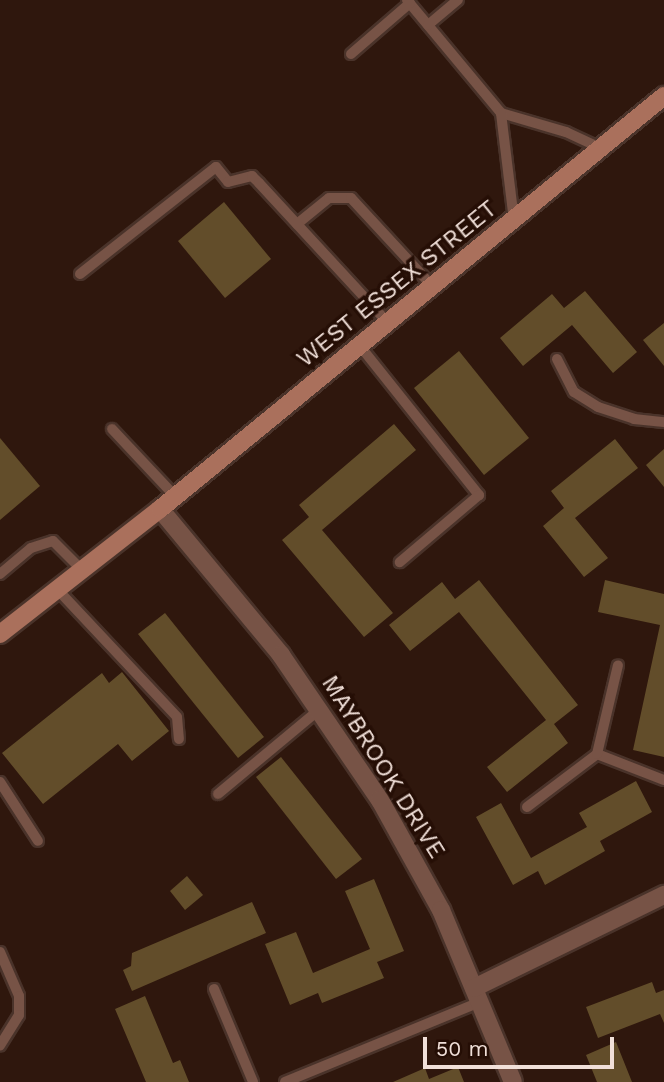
<!DOCTYPE html>
<html>
<head>
<meta charset="utf-8">
<style>
	body { margin:0 }
	#map { position:relative; width:664px; height:1082px; overflow:hidden; background:#2f170d; font-family:"Work Sans",sans-serif }
	div>[style] { position:absolute }
	[style*='--x'] { left:calc(var(--x)*1px); top:calc(var(--y)*1px); width:calc(var(--w)*1px); rotate:calc(var(--a)*1deg) }
	.building>* { inset:0; background:#624d2a }
	.roads { filter:drop-shadow(2px 0 #4a332a) drop-shadow(-2px 0 #4a332a) drop-shadow(0 2px #4a332a) drop-shadow(0 -2px #4a332a) }
	.lane>* { height:10px; margin:-5px; padding:0 5px; transform-origin:5px; border-radius:5px; background:#775346 }
	.street>* { height:18px; margin:-9px; padding:0 9px; transform-origin:9px; border-radius:9px; background:#775346 }
	.secondary>* { height:18px; margin:-9px; padding:0 9px; transform-origin:9px; border-radius:9px; background:#aa705c }
	span { translate:-50% -50%; white-space:nowrap; text-align:center; line-height:1.15; -webkit-text-stroke:7px #250e05; paint-order:stroke }
	.street-label { font-size:24px; color:#f1e0d9 }
	.scale { position:absolute; left:423px; top:1037px; width:191px; height:32px; box-sizing:border-box; border:4px solid #f1e0d9; border-top:0; padding-left:9px; font-size:21px; line-height:24px; white-space:nowrap; color:#f1e0d9; -webkit-text-stroke:5px #250e05; paint-order:stroke }
</style>
</head>
<body>
<div id="map">
	<div class="building">
		<i style="clip-path:polygon(224px 202px,271px 259px,225px 298px,178px 241px)"></i>
		<i style="clip-path:polygon(585px 291px,637px 352px,613px 373px,572px 325px,523px 366px,500px 338px,552px 294px,564px 308px)"></i>
		<i style="clip-path:polygon(664px 323px,664px 366px,643px 340px)"></i>
		<i style="clip-path:polygon(459px 351px,529px 438px,484px 475px,414px 388px)"></i>
		<i style="clip-path:polygon(394px 424px,416px 450px,322px 530px,393px 613px,364px 637px,282px 540px,309px 517px,299px 505px)"></i>
		<i style="clip-path:polygon(0 438px,40px 486px,0 520px)"></i>
		<i style="clip-path:polygon(615px 439px,638px 468px,575px 518px,608px 558px,584px 577px,543px 526px,564px 508px,551px 491px)"></i>
		<i style="clip-path:polygon(664px 449px,664px 487px,646px 465px)"></i>
		<i style="clip-path:polygon(479px 580px,578px 705px,554px 724px,568px 743px,507px 792px,487px 767px,546px 720px,459px 612px,410px 651px,389px 625px,442px 582px,455px 599px)"></i>
		<i style="clip-path:polygon(605px 580px,664px 594px,664px 757px,633px 750px,660px 625px,598px 612px)"></i>
		<i style="clip-path:polygon(165px 613px,264px 737px,238px 758px,138px 634px)"></i>
		<i style="clip-path:polygon(122px 672px,169px 731px,132px 761px,118px 744px,43px 804px,2px 753px,102px 673px,109px 683px)"></i>
		<i style="clip-path:polygon(281px 757px,362px 859px,336px 879px,256px 777px)"></i>
		<i style="clip-path:polygon(636px 781px,652px 812px,600px 841px,605px 851px,545px 885px,538px 871px,513px 885px,476px 817px,501px 803px,531px 858px,587px 827px,579px 813px)"></i>
		<i style="clip-path:polygon(187px 876px,203px 895px,185px 910px,170px 891px)"></i>
		<i style="clip-path:polygon(374px 879px,404px 951px,377px 962px,384px 978px,322px 1003px,318px 993px,290px 1005px,265px 944px,296px 932px,313px 973px,370px 949px,345px 891px)"></i>
		<i style="clip-path:polygon(252px 902px,266px 933px,132px 991px,123px 970px,131px 966px,132px 953px)"></i>
		<i style="clip-path:polygon(652px 982px,656px 993px,664px 990px,664px 1023px,660px 1014px,598px 1038px,586px 1007px)"></i>
		<i style="clip-path:polygon(145px 996px,173px 1063px,180px 1060px,189px 1082px,146px 1082px,115px 1009px)"></i>
		<i style="clip-path:polygon(616px 1042px,632px 1082px,597px 1082px,586px 1055px)"></i>
		<i style="clip-path:polygon(458px 1067px,464px 1082px,393px 1082px,425px 1068px,429px 1079px)"></i>
	</div>
	<div class="roads">
		<div class="lane">
			<i style="--x:407;--y:0;--w:147;--a:50.2"></i>
			<i style="--x:501;--y:113;--w:68;--a:16.3"></i>
			<i style="--x:566;--y:132;--w:38;--a:25"></i>
			<i style="--x:428;--y:25;--w:39;--a:-40"></i>
			<i style="--x:351;--y:54;--w:78;--a:-40.8"></i>
			<i style="--x:501;--y:113;--w:108;--a:83.1"></i>
			<i style="--x:297;--y:224;--w:41;--a:-39.1"></i>
			<i style="--x:329;--y:198;--w:22;--a:0"></i>
			<i style="--x:351;--y:198;--w:121;--a:47.3"></i>
			<i style="--x:80;--y:274;--w:173;--a:-38.2"></i>
			<i style="--x:216;--y:167;--w:19;--a:51"></i>
			<i style="--x:228;--y:182;--w:25;--a:-14"></i>
			<i style="--x:252;--y:176;--w:10;--a:45"></i>
			<i style="--x:259;--y:183;--w:190;--a:47.3"></i>
			<i style="--x:360;--y:346;--w:191;--a:51.4"></i>
			<i style="--x:479;--y:495;--w:104;--a:139.7"></i>
			<i style="--x:557;--y:359;--w:37;--a:63"></i>
			<i style="--x:574;--y:392;--w:28;--a:32"></i>
			<i style="--x:598;--y:407;--w:38;--a:18"></i>
			<i style="--x:634;--y:419;--w:30;--a:6"></i>
			<i style="--x:112;--y:429;--w:92;--a:46.8"></i>
			<i style="--x:0;--y:574;--w:40;--a:-40"></i>
			<i style="--x:31;--y:548;--w:23;--a:-18"></i>
			<i style="--x:53;--y:541;--w:41;--a:45"></i>
			<i style="--x:57;--y:589;--w:175;--a:46.8"></i>
			<i style="--x:177;--y:717;--w:22;--a:85"></i>
			<i style="--x:597;--y:754;--w:72;--a:21.2"></i>
			<i style="--x:0;--y:782;--w:70;--a:57.2"></i>
			<i style="--x:218;--y:794;--w:133;--a:-39.8"></i>
			<i style="--x:527;--y:807;--w:88;--a:-37.1"></i>
			<i style="--x:597;--y:754;--w:91;--a:-76.7"></i>
			<i style="--x:0;--y:952;--w:48;--a:66.6"></i>
			<i style="--x:19;--y:996;--w:19;--a:90"></i>
			<i style="--x:19;--y:1015;--w:36;--a:122"></i>
			<i style="--x:214;--y:989;--w:101;--a:67.2"></i>
			<i style="--x:285;--y:1082;--w:211;--a:-22.3"></i>
		</div>
		<div class="street">
			<i style="--x:160;--y:509;--w:190;--a:50.3"></i>
			<i style="--x:281;--y:655;--w:176;--a:55.7"></i>
			<i style="--x:380;--y:800;--w:126;--a:61"></i>
			<i style="--x:441;--y:910;--w:186;--a:67.3"></i>
			<i style="--x:474;--y:988;--w:212;--a:-26.1"></i>
		</div>
		<div class="secondary">
			<i style="--x:0;--y:634;--w:203;--a:-38"></i>
			<i style="--x:160;--y:509;--w:652;--a:-39.33"></i>
		</div>
	</div>
	<div class="street-label">
		<span style="left:397px;top:284px;rotate:-39deg">WEST ESSEX STREET</span>
		<span style="left:383px;top:767px;rotate:58deg">MAYBROOK DRIVE</span>
	</div>
	<div class="scale">50 m</div>
</div>
</body>
</html>
